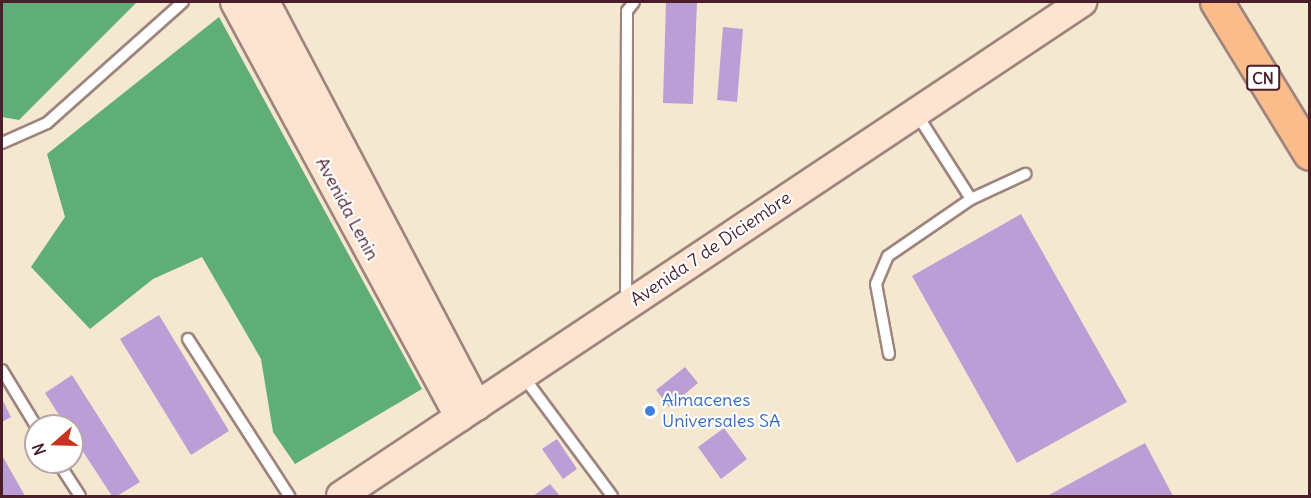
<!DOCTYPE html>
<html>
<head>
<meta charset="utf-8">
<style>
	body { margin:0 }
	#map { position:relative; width:1311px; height:498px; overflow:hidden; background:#f4e8d1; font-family:Delius,sans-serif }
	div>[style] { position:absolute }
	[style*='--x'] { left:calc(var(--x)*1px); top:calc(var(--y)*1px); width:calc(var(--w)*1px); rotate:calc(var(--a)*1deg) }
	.forest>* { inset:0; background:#5fad78 }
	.building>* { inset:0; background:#bc9ed7 }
	.roads { filter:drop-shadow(2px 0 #9f847e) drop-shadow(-2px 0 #9f847e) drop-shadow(0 2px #9f847e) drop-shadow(0 -2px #9f847e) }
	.lane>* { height:10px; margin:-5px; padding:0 5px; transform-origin:5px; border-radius:5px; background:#fff }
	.secondary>* { height:28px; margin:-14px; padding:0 14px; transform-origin:14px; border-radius:14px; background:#fde4d1 }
	.primary>* { height:32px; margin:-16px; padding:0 16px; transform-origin:16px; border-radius:16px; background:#fabc8b }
	.dots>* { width:16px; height:16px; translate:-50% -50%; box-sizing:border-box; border:3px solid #fff; border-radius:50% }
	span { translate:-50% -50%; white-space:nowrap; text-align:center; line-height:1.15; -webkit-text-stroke:4.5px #fff; paint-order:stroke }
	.shield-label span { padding:2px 4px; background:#fff; border:2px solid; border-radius:4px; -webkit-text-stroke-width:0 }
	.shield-label { font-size:16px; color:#4a1f2b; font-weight:700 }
	.street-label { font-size:18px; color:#4a1f2b }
	.shop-label { font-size:18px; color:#366cbe }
	.left { translate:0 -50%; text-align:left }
	.frame { position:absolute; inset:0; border:3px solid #4a1f2b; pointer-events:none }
	.north { position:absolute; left:24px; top:414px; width:60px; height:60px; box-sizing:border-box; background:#fff; border:2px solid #b7a5aa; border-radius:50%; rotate:250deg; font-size:16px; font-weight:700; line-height:24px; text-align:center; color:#4a1f2b }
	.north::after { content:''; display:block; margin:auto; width:21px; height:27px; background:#c8321e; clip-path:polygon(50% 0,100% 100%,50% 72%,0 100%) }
</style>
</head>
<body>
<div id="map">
	<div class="forest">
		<i style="clip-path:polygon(2px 2px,137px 2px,19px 120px,2px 117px)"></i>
		<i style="clip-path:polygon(219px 17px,422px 389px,295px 464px,273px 432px,261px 359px,202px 257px,153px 279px,90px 329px,31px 267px,65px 217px,47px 154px)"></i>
	</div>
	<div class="building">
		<i style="clip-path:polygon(666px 2px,697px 2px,693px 104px,663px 103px)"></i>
		<i style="clip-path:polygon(723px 27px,743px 29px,737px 102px,717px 100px)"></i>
		<i style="clip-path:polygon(1021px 214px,1127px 402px,1017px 463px,912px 276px)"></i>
		<i style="clip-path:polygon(159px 315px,229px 431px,191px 455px,120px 339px)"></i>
		<i style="clip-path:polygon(685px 367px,698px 383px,669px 407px,656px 390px)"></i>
		<i style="clip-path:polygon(72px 375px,140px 482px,117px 496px,112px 496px,72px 435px,72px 426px,66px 426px,45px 393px)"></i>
		<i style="clip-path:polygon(2px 399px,11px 417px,2px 422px)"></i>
		<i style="clip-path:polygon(724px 428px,747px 459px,721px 479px,698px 447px)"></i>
		<i style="clip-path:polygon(557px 439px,577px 469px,563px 479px,542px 449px)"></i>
		<i style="clip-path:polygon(1145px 443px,1173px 496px,1047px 496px)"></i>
		<i style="clip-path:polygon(3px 457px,25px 496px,2px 496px)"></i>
		<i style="clip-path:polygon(550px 484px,560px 496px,533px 496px)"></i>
	</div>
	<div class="roads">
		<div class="lane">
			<i style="--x:916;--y:113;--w:102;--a:57.4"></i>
			<i style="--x:2;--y:143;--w:49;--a:-24"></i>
			<i style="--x:47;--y:123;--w:182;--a:-41.7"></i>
			<i style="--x:626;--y:303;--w:292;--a:-89.8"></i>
			<i style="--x:627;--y:11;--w:11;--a:-52"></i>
			<i style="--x:188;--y:339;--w:187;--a:57.2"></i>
			<i style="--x:889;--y:354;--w:71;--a:-100.5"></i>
			<i style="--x:876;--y:284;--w:30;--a:-67"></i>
			<i style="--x:888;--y:256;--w:101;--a:-34.5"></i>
			<i style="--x:971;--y:199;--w:60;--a:-24.8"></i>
			<i style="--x:2;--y:370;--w:66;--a:58.7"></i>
			<i style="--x:523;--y:376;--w:149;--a:53.4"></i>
			<i style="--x:58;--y:462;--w:40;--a:57.1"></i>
		</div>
		<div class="secondary">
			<i style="--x:235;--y:2;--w:472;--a:61.6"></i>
			<i style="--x:265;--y:2;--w:456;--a:62.3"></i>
			<i style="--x:341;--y:496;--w:891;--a:-33.69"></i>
		</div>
		<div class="primary">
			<i style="--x:1217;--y:2;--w:178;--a:58.5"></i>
		</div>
	</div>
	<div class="dots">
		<i style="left:650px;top:411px;background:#3f7fe0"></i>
	</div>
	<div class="shield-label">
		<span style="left:1263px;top:78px">CN</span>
	</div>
	<div class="street-label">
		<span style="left:347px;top:209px;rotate:62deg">Avenida Lenin</span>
		<span style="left:711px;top:249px;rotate:-34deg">Avenida 7 de Diciembre</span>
	</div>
	<div class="shop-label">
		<span class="left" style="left:662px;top:411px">Almacenes<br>Universales SA</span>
	</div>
	<div class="frame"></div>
	<div class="north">N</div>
</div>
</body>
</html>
